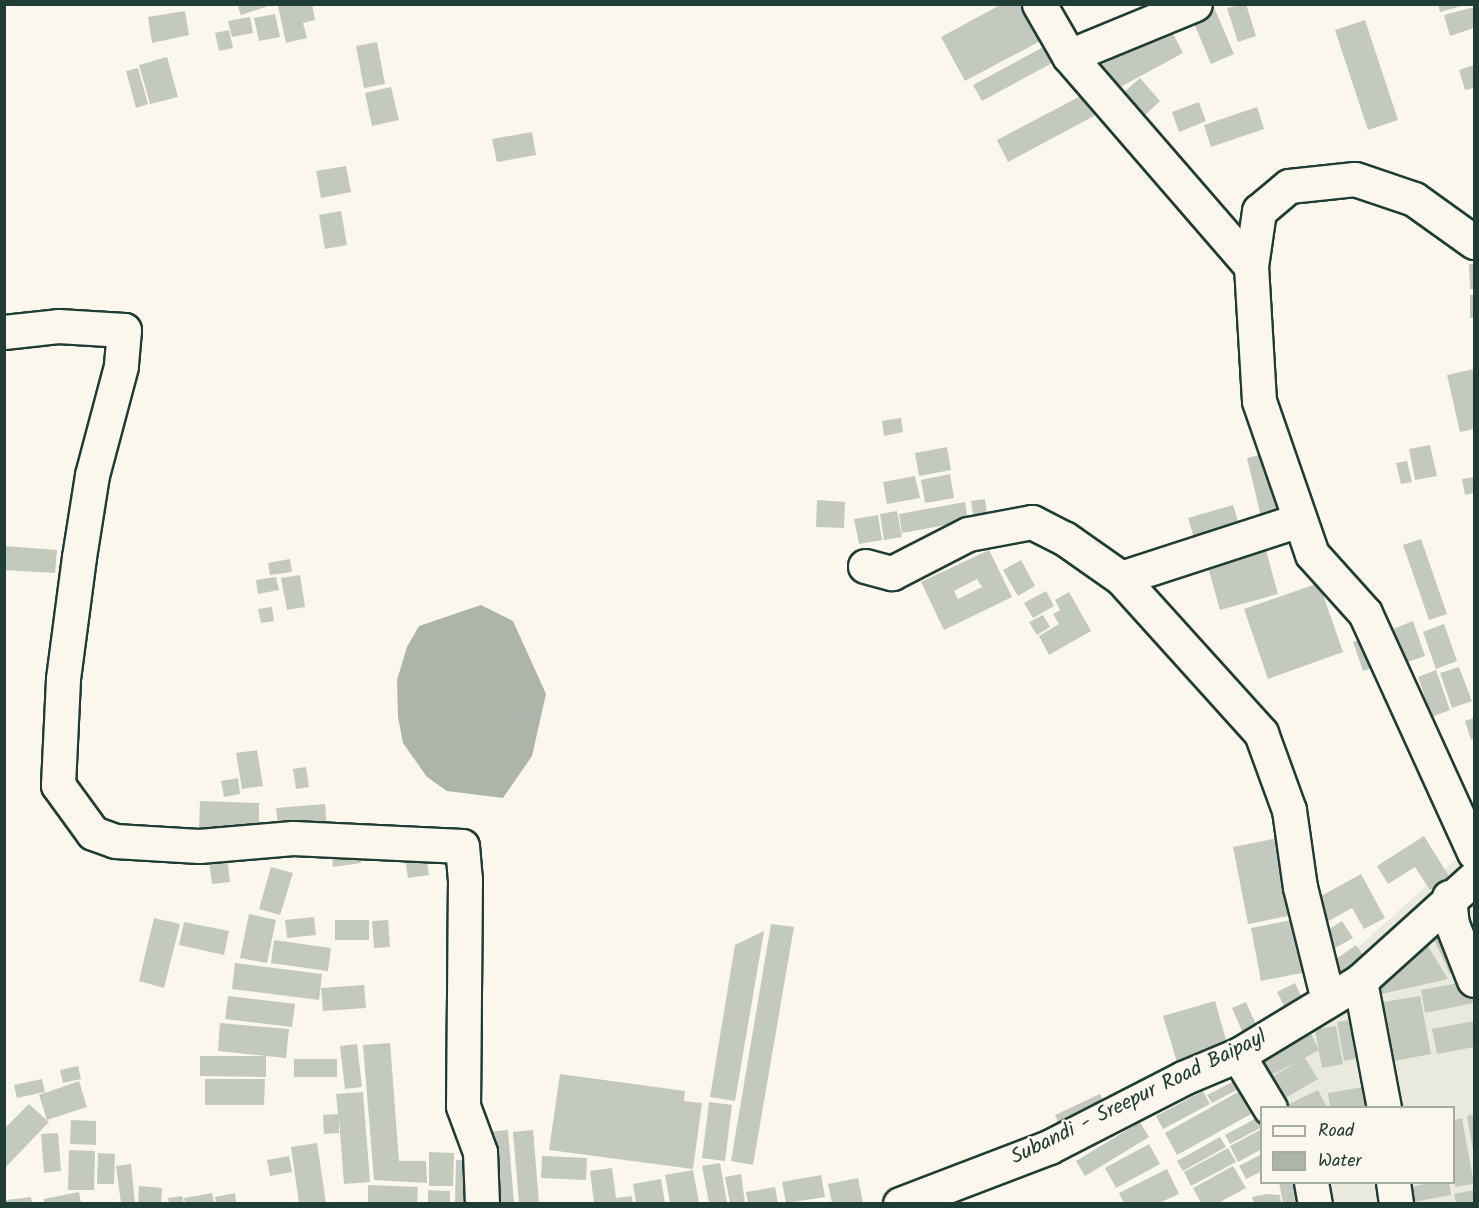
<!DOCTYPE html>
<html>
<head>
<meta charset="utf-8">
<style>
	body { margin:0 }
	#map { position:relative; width:1479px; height:1208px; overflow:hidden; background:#fbf7ec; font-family:Kalam,sans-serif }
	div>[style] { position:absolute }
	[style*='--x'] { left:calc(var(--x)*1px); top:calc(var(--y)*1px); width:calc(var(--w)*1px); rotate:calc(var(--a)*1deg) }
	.built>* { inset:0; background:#eae9de }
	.water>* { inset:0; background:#adb4aa }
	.building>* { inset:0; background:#c4c9be }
	.roads { filter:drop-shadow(2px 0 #1f3d34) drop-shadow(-2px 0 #1f3d34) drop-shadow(0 2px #1f3d34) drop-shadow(0 -2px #1f3d34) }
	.minor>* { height:33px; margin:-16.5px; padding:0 16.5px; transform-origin:16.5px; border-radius:16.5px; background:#fbf7ec }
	span { translate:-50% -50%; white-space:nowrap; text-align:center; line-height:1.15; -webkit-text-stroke:4.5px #fbf7ec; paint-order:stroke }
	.street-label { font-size:21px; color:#1f3d34 }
	.frame { position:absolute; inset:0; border:6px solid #1f3d34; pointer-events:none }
	.legend { position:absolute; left:1260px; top:1106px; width:195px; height:78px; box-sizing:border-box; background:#fbf7ec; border:2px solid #a3ada2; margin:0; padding:8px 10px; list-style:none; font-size:18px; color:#1f3d34 }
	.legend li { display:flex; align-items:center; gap:12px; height:30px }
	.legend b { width:30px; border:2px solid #a3ada2 }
</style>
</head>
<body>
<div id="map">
	<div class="built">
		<i style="clip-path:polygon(1474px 843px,1474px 1203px,1312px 1203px,1311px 1183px,1454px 1182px,1454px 1108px,1268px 1107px,1238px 1055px)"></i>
	</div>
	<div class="water">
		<i style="clip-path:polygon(481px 605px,513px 621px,546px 694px,532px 756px,503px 798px,447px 791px,427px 777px,403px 743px,398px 717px,397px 680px,407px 647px,419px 626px)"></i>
	</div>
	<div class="building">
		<i style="clip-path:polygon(237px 4px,271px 4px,271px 5px,241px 15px)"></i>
		<i style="clip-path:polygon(312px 4px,315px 20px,303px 23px,307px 38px,286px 43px,278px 6px)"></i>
		<i style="clip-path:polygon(1002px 4px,1028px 4px,1046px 38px,965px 81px,941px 37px)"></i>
		<i style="clip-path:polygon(1246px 4px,1256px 36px,1238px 42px,1227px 8px)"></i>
		<i style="clip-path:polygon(1438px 4px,1465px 4px,1465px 5px,1440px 12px)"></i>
		<i style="clip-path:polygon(1213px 5px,1234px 54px,1211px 64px,1190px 14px)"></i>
		<i style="clip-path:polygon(1474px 7px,1474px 28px,1450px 36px,1444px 15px)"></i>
		<i style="clip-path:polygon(185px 11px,189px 35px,152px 43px,148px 17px)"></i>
		<i style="clip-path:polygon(275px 14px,280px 37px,259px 41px,254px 18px)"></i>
		<i style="clip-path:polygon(250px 17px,253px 33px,232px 37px,228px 21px)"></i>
		<i style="clip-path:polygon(1365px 20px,1398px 120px,1368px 130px,1335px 30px)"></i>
		<i style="clip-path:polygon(1170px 28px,1183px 53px,1113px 91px,1099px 66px)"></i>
		<i style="clip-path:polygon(229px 30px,233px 48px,219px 51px,215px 33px)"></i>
		<i style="clip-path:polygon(377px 42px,385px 84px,364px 88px,356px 46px)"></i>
		<i style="clip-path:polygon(1047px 45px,1056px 61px,982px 101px,973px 85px)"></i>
		<i style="clip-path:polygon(167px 57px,178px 97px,150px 104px,139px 65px)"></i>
		<i style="clip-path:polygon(1474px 65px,1474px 88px,1465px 90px,1459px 70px)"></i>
		<i style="clip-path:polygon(138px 68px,148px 104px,136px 108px,126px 71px)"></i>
		<i style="clip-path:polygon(1140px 78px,1160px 101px,1143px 117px,1122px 94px)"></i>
		<i style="clip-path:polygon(391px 87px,399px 120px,372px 126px,365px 93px)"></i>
		<i style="clip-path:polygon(1094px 89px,1105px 110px,1008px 162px,997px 140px)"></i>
		<i style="clip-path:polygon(1199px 102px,1206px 121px,1179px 132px,1172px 112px)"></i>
		<i style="clip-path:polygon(1257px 107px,1264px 129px,1211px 147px,1204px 125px)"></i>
		<i style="clip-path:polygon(532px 132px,536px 155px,497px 162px,492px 139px)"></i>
		<i style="clip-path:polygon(346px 166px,351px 192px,321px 198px,316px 171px)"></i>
		<i style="clip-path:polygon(341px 211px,347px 245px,325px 249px,319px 215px)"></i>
		<i style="clip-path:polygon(1469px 264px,1474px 264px,1474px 289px,1470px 289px)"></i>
		<i style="clip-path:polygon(1470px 295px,1474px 295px,1474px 318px,1470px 318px)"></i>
		<i style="clip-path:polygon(1474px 369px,1474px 429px,1460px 432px,1447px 375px)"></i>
		<i style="clip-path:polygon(901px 418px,903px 432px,884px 436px,882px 421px)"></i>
		<i style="clip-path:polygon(1430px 445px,1437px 476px,1415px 480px,1409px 449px)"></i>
		<i style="clip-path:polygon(947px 447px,951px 470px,919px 476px,915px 453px)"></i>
		<i style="clip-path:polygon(1268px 453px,1284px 520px,1263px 525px,1247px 458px)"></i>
		<i style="clip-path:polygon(1407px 461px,1412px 482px,1401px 484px,1396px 463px)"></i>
		<i style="clip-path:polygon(950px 474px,954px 498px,925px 503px,921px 480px)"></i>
		<i style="clip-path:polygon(915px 476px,920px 498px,887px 504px,883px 482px)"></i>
		<i style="clip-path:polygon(1474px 477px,1474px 493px,1465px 495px,1462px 479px)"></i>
		<i style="clip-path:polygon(985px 499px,988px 519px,974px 521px,971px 501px)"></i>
		<i style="clip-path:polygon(817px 500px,845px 502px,844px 528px,816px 527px)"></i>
		<i style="clip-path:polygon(965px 502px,968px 521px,902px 533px,899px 514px)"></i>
		<i style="clip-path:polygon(1233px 505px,1241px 531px,1196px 544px,1188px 518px)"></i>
		<i style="clip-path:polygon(897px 511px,902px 537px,884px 540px,880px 514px)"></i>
		<i style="clip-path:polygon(878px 515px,882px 540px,859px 544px,854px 519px)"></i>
		<i style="clip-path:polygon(1262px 536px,1278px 594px,1220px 610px,1204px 553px)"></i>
		<i style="clip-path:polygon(1421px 539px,1447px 614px,1429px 620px,1403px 545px)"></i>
		<i style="clip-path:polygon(5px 546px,57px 550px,55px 573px,4px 570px)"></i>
		<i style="clip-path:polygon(evenodd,989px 550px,1012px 597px,944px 630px,921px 582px,989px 550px,977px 579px,982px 587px,958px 599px,954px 591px,977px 579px)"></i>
		<i style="clip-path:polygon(290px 559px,292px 572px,270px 575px,268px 563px)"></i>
		<i style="clip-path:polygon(1021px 560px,1035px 586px,1018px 596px,1003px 570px)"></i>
		<i style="clip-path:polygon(300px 575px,305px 607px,287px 610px,281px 578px)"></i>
		<i style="clip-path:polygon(276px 577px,279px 590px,258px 594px,256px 580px)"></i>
		<i style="clip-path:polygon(1319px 583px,1343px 652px,1268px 679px,1244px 609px)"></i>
		<i style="clip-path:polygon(1046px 591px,1054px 606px,1033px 618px,1024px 603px)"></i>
		<i style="clip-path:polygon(1069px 592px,1091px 631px,1049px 655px,1039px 636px,1059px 624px,1053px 614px,1060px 610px,1055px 600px)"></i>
		<i style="clip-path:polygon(272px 607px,274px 621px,261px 623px,258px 609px)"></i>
		<i style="clip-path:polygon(1043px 615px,1050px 627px,1037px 635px,1029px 622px)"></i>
		<i style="clip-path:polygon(1413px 621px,1425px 656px,1405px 663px,1393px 629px)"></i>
		<i style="clip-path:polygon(1444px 624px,1457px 661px,1436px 669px,1423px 632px)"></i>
		<i style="clip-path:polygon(1367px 637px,1377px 666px,1363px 671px,1353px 642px)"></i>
		<i style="clip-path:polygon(1459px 667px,1472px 701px,1452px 708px,1440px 673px)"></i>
		<i style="clip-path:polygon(1436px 670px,1450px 710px,1432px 717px,1418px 677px)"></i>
		<i style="clip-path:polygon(1474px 718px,1474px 739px,1471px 740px,1465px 721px)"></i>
		<i style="clip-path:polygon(257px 750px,263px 786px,242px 789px,236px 753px)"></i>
		<i style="clip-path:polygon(306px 767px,309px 787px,296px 789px,293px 769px)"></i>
		<i style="clip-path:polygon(238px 778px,240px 794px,224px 797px,221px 781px)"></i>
		<i style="clip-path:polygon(200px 801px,259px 803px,259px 830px,199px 829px)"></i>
		<i style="clip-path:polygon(325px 804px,327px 829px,279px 834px,276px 808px)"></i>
		<i style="clip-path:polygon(1424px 836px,1450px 878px,1430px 890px,1415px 867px,1388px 884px,1377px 866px)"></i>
		<i style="clip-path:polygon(1283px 837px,1298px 914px,1248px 924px,1233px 847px)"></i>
		<i style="clip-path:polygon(359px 844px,361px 863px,333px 867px,331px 847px)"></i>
		<i style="clip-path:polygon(426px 855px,429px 875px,408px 878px,405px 858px)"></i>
		<i style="clip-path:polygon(227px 857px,230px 882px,212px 884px,209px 860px)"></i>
		<i style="clip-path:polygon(271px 867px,293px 873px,280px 915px,259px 909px)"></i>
		<i style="clip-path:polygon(1361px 874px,1385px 918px,1364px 929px,1352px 908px,1323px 924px,1310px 902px)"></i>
		<i style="clip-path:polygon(249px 914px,276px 920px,267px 963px,240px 958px)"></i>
		<i style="clip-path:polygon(314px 917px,316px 935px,287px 938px,285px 920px)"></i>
		<i style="clip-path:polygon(1307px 917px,1317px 970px,1261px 981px,1251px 928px)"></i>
		<i style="clip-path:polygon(154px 918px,180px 924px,164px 988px,139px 981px)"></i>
		<i style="clip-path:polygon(335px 920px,369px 920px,369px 940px,335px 940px)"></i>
		<i style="clip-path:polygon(388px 920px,390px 947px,374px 948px,372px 921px)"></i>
		<i style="clip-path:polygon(1342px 921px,1353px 938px,1324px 954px,1318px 936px)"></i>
		<i style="clip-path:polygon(184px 922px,229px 931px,224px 955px,179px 945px)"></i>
		<i style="clip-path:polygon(1447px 922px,1462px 961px,1450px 974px,1432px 935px)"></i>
		<i style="clip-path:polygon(771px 924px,794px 927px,753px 1165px,731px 1161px)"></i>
		<i style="clip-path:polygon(764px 931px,735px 1101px,710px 1097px,735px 945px)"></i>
		<i style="clip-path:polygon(274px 940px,331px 948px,328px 971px,271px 963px)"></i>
		<i style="clip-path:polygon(1426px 943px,1448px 979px,1377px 995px,1375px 986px)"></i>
		<i style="clip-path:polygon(1356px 945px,1365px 958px,1335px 978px,1326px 966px)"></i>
		<i style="clip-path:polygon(235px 963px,322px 974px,319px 1000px,232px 989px)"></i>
		<i style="clip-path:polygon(1471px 981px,1474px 1003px,1425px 1013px,1421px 990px)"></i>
		<i style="clip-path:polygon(1295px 983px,1305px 1004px,1287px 1012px,1277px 992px)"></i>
		<i style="clip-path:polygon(364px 985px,366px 1008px,323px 1011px,321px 988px)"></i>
		<i style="clip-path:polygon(228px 996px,295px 1004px,292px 1027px,225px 1019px)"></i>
		<i style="clip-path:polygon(1420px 996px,1431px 1054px,1383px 1063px,1371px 1004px)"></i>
		<i style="clip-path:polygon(1215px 1001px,1228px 1047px,1177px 1062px,1163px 1016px)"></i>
		<i style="clip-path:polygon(1246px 1002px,1257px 1027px,1243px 1033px,1232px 1008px)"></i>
		<i style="clip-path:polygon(1362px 1018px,1369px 1056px,1344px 1061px,1337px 1022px)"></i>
		<i style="clip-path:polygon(1474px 1021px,1474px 1047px,1437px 1054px,1432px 1029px)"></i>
		<i style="clip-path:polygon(220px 1023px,289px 1029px,286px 1058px,218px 1051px)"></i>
		<i style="clip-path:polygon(1336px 1026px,1343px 1064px,1322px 1068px,1315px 1029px)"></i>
		<i style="clip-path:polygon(1311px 1034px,1319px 1050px,1305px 1058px,1318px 1079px,1273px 1105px,1261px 1083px,1301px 1060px,1258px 1082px,1249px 1067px)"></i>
		<i style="clip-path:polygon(390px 1043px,399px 1161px,426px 1161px,427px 1183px,374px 1180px,363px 1045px)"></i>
		<i style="clip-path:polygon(357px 1044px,362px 1087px,345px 1089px,340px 1046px)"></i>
		<i style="clip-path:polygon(200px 1056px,266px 1056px,266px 1077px,200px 1076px)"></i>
		<i style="clip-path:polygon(294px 1059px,337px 1059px,337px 1077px,294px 1077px)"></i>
		<i style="clip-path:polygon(78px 1066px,81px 1079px,63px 1083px,60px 1070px)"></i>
		<i style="clip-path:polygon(560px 1074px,685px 1091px,684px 1101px,702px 1103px,693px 1169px,549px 1150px)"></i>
		<i style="clip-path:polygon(1244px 1076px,1248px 1084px,1212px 1103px,1207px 1095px)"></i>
		<i style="clip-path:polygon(42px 1079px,45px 1092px,17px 1098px,14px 1085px)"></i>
		<i style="clip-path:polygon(205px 1079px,265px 1079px,264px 1105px,205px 1105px)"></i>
		<i style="clip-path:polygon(79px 1081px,87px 1107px,47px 1120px,39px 1095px)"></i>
		<i style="clip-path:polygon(1254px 1083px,1262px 1108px,1177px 1155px,1165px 1133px)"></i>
		<i style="clip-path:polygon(1369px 1086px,1372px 1107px,1330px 1107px,1328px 1093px)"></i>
		<i style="clip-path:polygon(1318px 1090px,1327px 1107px,1283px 1107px)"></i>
		<i style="clip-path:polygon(1203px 1091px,1210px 1104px,1163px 1129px,1156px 1116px)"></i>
		<i style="clip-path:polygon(363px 1092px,370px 1182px,344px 1184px,339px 1119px,339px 1133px,324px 1134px,323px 1115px,338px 1114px,336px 1094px)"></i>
		<i style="clip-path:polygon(1100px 1094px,1109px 1112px,1063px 1133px,1055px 1115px)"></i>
		<i style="clip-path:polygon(709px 1102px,732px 1105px,725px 1161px,702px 1158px)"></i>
		<i style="clip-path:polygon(29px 1104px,49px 1122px,4px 1169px,4px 1129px)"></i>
		<i style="clip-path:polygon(1474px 1114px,1474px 1150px,1473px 1151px,1467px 1116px)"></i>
		<i style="clip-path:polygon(1262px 1115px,1262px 1127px,1230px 1144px,1225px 1135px)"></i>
		<i style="clip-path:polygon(1462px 1118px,1474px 1184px,1455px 1187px,1454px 1120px)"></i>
		<i style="clip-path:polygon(71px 1120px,96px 1121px,96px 1145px,70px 1144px)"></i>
		<i style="clip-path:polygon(1140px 1122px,1149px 1137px,1085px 1176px,1076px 1161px)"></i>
		<i style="clip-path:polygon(1262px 1129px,1262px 1149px,1238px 1162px,1230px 1146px)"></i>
		<i style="clip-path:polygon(508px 1130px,514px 1203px,492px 1203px,486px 1132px)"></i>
		<i style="clip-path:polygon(533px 1130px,539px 1203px,519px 1203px,513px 1132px)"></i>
		<i style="clip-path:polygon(58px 1133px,61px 1171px,44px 1173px,41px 1134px)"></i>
		<i style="clip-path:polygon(1220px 1137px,1226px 1147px,1183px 1171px,1177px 1161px)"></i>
		<i style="clip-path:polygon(317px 1143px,326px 1203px,299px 1203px,291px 1147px)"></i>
		<i style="clip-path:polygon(1149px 1144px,1160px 1164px,1116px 1188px,1105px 1168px)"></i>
		<i style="clip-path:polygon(1228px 1148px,1236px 1162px,1191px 1186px,1184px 1172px)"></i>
		<i style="clip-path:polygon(69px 1150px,95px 1151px,94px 1190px,68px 1190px)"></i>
		<i style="clip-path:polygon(429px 1152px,454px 1153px,453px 1186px,429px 1186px)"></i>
		<i style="clip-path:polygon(98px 1153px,115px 1154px,114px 1184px,97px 1184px)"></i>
		<i style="clip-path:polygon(1262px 1154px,1262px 1171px,1246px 1179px,1239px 1166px)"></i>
		<i style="clip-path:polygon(289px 1156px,292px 1172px,270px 1176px,267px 1160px)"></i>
		<i style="clip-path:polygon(542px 1156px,587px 1158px,586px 1180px,541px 1178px)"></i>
		<i style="clip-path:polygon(456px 1160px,478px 1160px,477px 1203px,455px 1203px)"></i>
		<i style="clip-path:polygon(720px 1163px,727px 1203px,709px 1203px,702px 1166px)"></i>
		<i style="clip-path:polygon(131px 1164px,135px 1203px,121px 1203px,116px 1166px)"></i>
		<i style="clip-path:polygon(1233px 1166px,1246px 1188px,1218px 1203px,1201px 1203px,1193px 1188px)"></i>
		<i style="clip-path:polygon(612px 1168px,616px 1198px,632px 1196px,633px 1203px,594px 1203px,590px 1171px)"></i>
		<i style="clip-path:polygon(1167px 1169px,1179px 1194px,1159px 1203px,1124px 1203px,1119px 1193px)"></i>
		<i style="clip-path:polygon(693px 1170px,699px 1203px,670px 1203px,665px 1175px)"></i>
		<i style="clip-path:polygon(741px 1174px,745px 1203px,730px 1203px,725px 1177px)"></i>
		<i style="clip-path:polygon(821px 1175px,825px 1197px,786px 1203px,782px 1182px)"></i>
		<i style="clip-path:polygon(858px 1178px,863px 1203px,832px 1203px,828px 1184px)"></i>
		<i style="clip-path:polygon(661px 1179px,665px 1203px,636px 1203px,633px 1184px)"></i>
		<i style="clip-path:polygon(1279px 1182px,1297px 1182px,1300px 1203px,1283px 1203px)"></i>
		<i style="clip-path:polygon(1434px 1182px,1449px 1182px,1451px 1195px,1408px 1203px,1401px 1189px)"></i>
		<i style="clip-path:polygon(368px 1185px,418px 1187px,417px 1203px,368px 1203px)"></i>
		<i style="clip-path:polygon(139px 1186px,162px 1188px,161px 1203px,138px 1203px)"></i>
		<i style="clip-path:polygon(775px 1187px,778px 1203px,748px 1203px,746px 1192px)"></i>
		<i style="clip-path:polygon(428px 1190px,450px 1191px,450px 1203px,428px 1203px)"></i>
		<i style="clip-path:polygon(1474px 1190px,1474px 1203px,1456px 1203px,1454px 1194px)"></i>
		<i style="clip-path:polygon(79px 1192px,81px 1203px,44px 1203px,44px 1199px)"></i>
		<i style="clip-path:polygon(212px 1193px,214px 1203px,185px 1203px,184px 1198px)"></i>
		<i style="clip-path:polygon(235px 1193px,236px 1203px,216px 1203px,215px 1197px)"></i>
		<i style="clip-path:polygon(1267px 1194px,1280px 1195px,1281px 1203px,1254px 1203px,1252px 1197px)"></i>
		<i style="clip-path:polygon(182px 1196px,184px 1203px,169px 1203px,168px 1198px)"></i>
		<i style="clip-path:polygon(31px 1197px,32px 1203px,7px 1203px,6px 1200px)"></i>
	</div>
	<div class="roads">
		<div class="minor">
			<i style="--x:1039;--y:4;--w:60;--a:60"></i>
			<i style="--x:1069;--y:56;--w:136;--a:-22.4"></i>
			<i style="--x:1069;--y:56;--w:278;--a:49.1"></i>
			<i style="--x:1251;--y:266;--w:135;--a:86.6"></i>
			<i style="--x:1259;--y:401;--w:162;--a:70.9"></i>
			<i style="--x:1312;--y:554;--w:79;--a:48.1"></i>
			<i style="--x:1365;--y:613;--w:263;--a:65.5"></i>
			<i style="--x:1251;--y:266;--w:56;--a:-81.7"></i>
			<i style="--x:1259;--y:211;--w:39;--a:-40"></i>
			<i style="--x:1289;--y:186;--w:66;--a:-6.1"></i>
			<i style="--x:1355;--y:179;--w:62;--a:18.7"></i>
			<i style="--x:1414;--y:199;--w:74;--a:35.6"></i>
			<i style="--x:4;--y:332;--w:54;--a:-6.3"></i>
			<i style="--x:58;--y:326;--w:66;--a:3.5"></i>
			<i style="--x:124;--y:330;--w:36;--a:95"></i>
			<i style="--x:121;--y:366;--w:113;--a:104.9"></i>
			<i style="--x:92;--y:475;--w:83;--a:99"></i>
			<i style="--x:79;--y:557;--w:123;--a:97.5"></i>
			<i style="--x:63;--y:679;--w:106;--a:92.7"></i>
			<i style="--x:58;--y:785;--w:59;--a:53.9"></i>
			<i style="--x:93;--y:833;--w:23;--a:20"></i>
			<i style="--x:115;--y:841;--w:84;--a:3.4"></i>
			<i style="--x:199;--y:846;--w:94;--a:-4.9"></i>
			<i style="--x:293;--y:838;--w:169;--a:2.7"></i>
			<i style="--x:462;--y:846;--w:33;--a:85"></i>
			<i style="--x:465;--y:879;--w:227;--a:90.5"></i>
			<i style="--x:463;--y:1106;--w:49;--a:69.7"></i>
			<i style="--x:480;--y:1152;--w:52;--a:87.8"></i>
			<i style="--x:865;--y:566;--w:28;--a:15"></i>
			<i style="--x:892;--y:573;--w:85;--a:-27.2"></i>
			<i style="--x:968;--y:534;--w:65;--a:-10.6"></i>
			<i style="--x:1032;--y:522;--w:36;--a:27"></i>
			<i style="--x:1064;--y:538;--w:70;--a:35.1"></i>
			<i style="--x:1121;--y:578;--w:188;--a:-18"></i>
			<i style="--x:1121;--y:578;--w:209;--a:47.9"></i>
			<i style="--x:1261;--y:733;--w:82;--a:70"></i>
			<i style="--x:1289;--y:810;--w:78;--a:81.9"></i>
			<i style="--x:1300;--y:887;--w:116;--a:76.1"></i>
			<i style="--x:1449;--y:897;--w:27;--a:84"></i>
			<i style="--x:1452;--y:924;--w:60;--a:68.6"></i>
			<i style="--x:1360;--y:981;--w:129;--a:79.3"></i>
			<i style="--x:1238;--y:1055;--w:62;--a:58.9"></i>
			<i style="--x:1311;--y:1182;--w:22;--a:80"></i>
			<i style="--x:1393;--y:1182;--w:22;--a:82"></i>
			<i style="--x:900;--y:1204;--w:160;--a:-20.9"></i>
			<i style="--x:1049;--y:1147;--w:151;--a:-27.2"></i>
			<i style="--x:1183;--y:1078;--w:60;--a:-22.7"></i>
			<i style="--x:1238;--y:1055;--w:143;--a:-31.2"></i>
			<i style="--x:1360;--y:981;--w:154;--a:-42.1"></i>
		</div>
	</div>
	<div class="street-label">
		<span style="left:1139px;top:1098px;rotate:-26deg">Subandi - Sreepur Road Baipayl</span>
	</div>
	<div class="frame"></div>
	<ul class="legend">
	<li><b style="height:8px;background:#fbf7ec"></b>Road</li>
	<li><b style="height:16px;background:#adb4aa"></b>Water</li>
	</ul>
</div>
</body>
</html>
